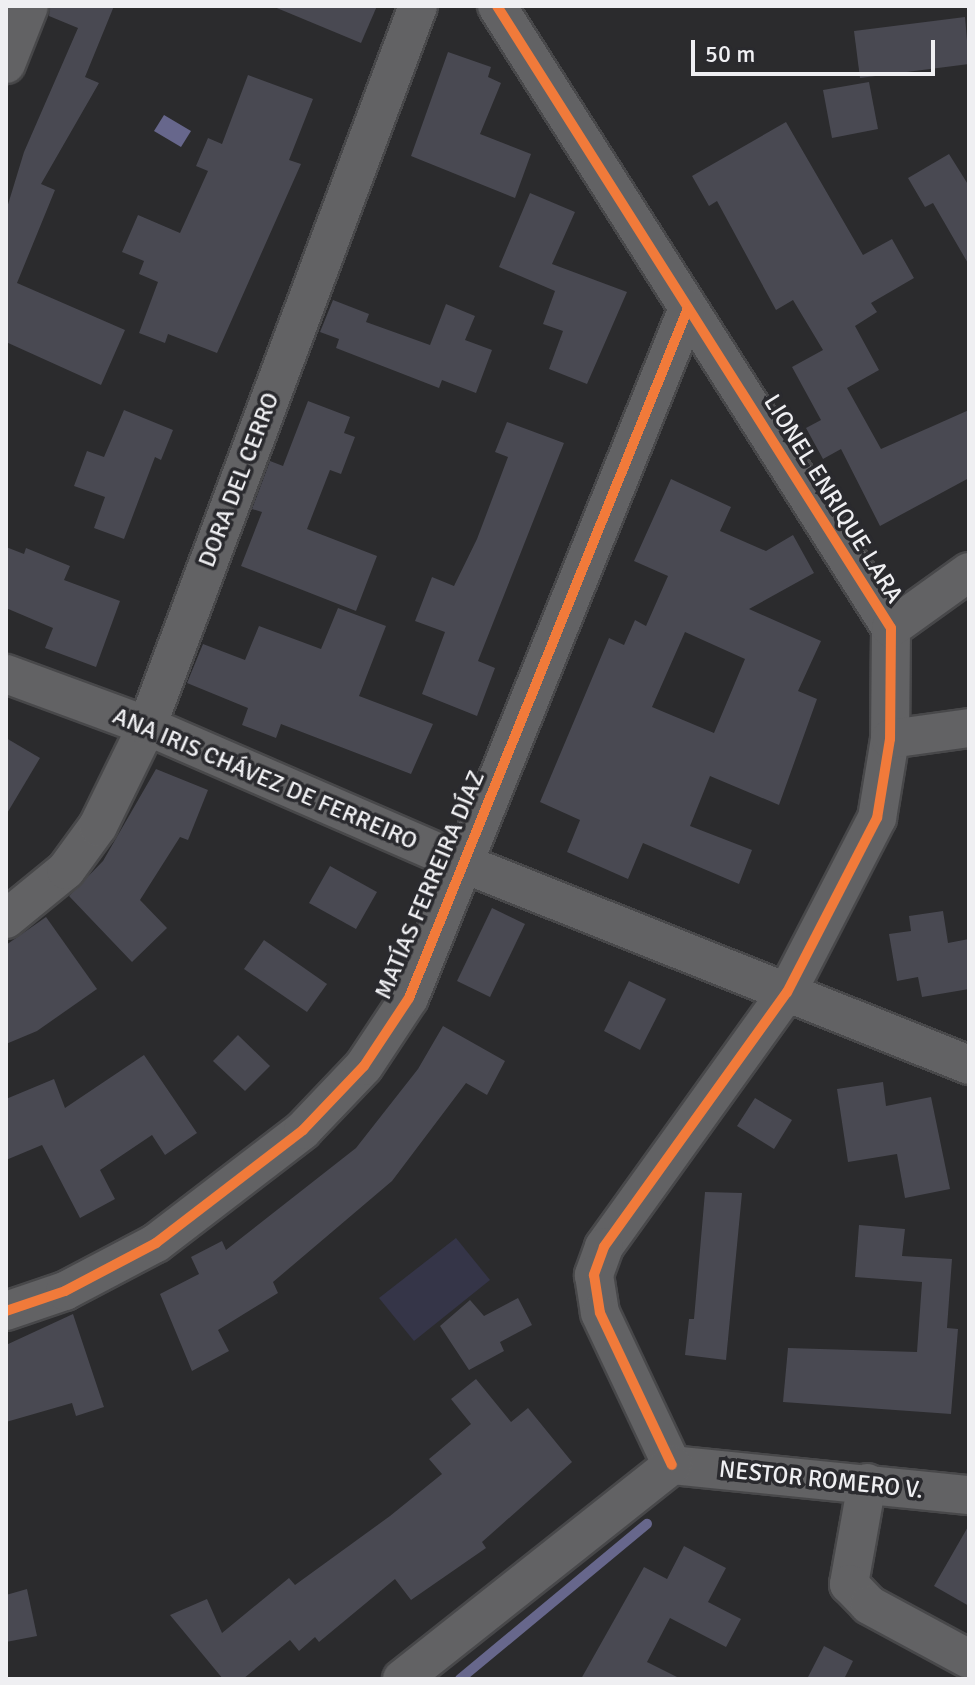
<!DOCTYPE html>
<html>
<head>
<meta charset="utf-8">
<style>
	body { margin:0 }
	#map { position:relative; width:975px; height:1685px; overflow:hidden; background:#2b2b2d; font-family:Signika,sans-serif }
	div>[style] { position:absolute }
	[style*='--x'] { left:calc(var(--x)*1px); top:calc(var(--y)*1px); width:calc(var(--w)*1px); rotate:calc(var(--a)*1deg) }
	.green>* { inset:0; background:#353548 }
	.water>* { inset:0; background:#67678c }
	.stream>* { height:10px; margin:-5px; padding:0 5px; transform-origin:5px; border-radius:5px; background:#67678c }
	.building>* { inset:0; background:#494952 }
	.roads { filter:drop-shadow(2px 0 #48484a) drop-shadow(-2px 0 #48484a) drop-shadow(0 2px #48484a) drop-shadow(0 -2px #48484a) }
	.minor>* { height:38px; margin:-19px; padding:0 19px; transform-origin:19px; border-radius:19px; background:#626264 }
	.cycleway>* { height:10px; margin:-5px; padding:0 5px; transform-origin:5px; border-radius:5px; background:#f17a3a }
	span { translate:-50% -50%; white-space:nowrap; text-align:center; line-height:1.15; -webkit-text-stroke:7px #2a2a2e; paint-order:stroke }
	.street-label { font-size:24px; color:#efeff2 }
	.frame { position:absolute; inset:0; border:8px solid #efeff2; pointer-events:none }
	.scale { position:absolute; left:691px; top:40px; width:244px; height:36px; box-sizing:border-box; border:4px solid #efeff2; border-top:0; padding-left:10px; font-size:24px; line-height:28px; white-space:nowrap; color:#efeff2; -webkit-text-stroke:6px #2a2a2e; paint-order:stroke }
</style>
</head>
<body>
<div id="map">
	<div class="green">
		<i style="clip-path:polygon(456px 1238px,490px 1280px,414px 1341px,379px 1298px)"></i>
	</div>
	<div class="water">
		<i style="clip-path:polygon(164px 115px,191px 131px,181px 147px,154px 131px)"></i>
	</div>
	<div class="stream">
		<i style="--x:460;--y:1679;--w:243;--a:-39.7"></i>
	</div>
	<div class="building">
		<i style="clip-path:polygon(50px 6px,114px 6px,85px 77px,99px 83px,41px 184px,55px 190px,17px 283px,125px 330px,101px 385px,6px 342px,6px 211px,24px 152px,78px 28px,49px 16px)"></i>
		<i style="clip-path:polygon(272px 6px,377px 6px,361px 43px)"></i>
		<i style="clip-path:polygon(965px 17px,969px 64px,860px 78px,854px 31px)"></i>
		<i style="clip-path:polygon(448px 52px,491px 67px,488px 77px,501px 83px,480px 134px,531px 154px,515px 198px,411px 156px)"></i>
		<i style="clip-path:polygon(248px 75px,313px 99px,289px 160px,301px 164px,217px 353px,168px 334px,165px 343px,139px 333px,158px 282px,139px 274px,144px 261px,122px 252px,138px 215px,180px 233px,208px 171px,196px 166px,208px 138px,222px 144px)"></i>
		<i style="clip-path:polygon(869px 82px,878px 129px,832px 138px,823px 90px)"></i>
		<i style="clip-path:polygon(786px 122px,863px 255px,892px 239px,914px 278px,871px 303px,877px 312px,855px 326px,879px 370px,847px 388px,881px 449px,969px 410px,969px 478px,880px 526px,841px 449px,823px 459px,806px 428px,821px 420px,792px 367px,823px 350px,793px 300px,776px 310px,717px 201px,709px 206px,692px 176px)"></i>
		<i style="clip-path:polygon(949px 154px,969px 186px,969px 265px,933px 203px,925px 207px,908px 178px)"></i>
		<i style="clip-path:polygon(530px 193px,575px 212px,552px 264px,627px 292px,587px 384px,549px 369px,563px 331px,543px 324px,555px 291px,499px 267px)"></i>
		<i style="clip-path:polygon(333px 300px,369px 314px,366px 322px,430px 345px,446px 304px,475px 316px,465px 340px,492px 350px,476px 393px,442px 380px,439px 388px,336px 348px,339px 339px,320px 332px)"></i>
		<i style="clip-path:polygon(308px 401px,350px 417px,344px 433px,355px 437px,341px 474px,330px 470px,307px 529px,377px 556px,356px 611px,241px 566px,262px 512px,252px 509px,270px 461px,283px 466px)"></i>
		<i style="clip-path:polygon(124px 410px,173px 430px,161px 460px,155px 457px,124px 539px,94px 528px,105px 497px,74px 486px,87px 451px,104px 457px)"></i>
		<i style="clip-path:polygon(507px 422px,564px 443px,478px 661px,495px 668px,477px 716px,422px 694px,445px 632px,415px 621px,432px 577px,454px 586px,477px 539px,508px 457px,495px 452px)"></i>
		<i style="clip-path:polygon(evenodd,671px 479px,731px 507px,720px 531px,766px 551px,793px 535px,814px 573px,749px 609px,821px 641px,798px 691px,817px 699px,779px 805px,710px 776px,690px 826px,752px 850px,739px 884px,643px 843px,628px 879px,567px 852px,580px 820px,540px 802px,609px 638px,624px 645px,635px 620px,646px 626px,668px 576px,634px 561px,671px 479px,685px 632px,745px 659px,714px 733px,652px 707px,685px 632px)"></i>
		<i style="clip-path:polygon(6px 547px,24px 554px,26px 548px,70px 566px,64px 580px,120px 601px,96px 667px,45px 648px,53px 628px,6px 608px)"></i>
		<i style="clip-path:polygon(338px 608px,386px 626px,359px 696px,433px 724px,411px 774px,281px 724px,276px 738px,242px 725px,248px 708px,187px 683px,203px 644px,245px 660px,259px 626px,321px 649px)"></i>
		<i style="clip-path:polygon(6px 738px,40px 758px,6px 815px)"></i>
		<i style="clip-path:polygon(156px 769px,208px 790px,188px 840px,180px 837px,140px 900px,167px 928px,132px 962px,69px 896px,103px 861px)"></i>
		<i style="clip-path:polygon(330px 866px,377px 892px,356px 929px,309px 903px)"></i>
		<i style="clip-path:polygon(492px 908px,525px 924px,490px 997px,457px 981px)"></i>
		<i style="clip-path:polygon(943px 911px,948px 943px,969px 939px,969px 989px,922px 997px,918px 977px,897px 981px,889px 934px,911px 931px,909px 916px)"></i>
		<i style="clip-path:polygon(46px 917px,97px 989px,37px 1031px,6px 1044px,6px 945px)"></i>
		<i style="clip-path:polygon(264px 940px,327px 984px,307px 1012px,244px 969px)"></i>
		<i style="clip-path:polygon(629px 981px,666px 999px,640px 1050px,604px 1031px)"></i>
		<i style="clip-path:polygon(443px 1026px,505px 1061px,487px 1095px,466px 1083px,392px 1181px,273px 1282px,278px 1293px,218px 1330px,229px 1351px,192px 1371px,160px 1294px,199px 1274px,191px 1257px,222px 1241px,226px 1250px,356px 1148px,418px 1069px)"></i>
		<i style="clip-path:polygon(238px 1035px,270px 1066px,245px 1091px,213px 1061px)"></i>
		<i style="clip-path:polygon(144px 1055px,197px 1133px,165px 1155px,152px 1135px,100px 1170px,115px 1199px,80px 1218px,42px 1145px,6px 1160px,6px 1099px,54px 1079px,65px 1108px)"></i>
		<i style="clip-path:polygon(883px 1082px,886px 1106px,931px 1097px,950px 1189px,905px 1198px,897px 1154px,848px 1162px,837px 1089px)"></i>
		<i style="clip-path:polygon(755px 1098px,792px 1120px,774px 1149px,737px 1126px)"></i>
		<i style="clip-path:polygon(705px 1192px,742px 1193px,726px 1360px,685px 1355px,689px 1319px,694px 1319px)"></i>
		<i style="clip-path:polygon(859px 1225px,905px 1229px,902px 1256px,952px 1259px,947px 1328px,958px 1329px,951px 1414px,783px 1402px,788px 1348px,917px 1352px,922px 1282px,855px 1277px)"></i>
		<i style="clip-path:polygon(518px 1298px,532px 1325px,500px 1342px,504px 1351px,469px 1370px,440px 1326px,470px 1300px,484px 1316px)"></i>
		<i style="clip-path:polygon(73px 1314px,104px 1407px,76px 1416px,72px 1403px,6px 1422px,6px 1345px)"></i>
		<i style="clip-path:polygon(476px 1379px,511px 1422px,528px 1408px,572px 1462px,482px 1542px,486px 1548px,411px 1600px,395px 1579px,319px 1642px,315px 1637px,299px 1651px,290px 1640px,243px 1679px,223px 1679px,170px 1615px,207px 1599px,222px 1633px,289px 1578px,295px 1585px,390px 1516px,442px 1474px,429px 1459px,471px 1424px,451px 1399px)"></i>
		<i style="clip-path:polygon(969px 1525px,969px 1606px,934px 1586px)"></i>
		<i style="clip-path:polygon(684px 1546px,726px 1568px,708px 1602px,741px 1619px,726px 1647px,670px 1618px,647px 1662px,681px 1679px,581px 1679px,644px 1567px,667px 1579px)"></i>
		<i style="clip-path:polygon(27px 1589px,37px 1636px,6px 1642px,6px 1595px)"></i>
		<i style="clip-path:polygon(824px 1646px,853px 1661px,844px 1679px,807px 1679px)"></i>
	</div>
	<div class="roads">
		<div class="minor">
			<i style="--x:497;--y:6;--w:736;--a:57.65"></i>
			<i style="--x:891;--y:628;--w:111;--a:90.5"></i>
			<i style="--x:890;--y:739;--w:80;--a:99.3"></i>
			<i style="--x:877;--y:818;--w:196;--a:117.3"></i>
			<i style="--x:787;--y:992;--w:314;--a:125.7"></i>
			<i style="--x:604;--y:1247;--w:30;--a:110"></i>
			<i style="--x:594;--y:1275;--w:38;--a:81"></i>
			<i style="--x:600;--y:1313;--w:168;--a:64.7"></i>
			<i style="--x:6;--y:64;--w:62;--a:-68.4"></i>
			<i style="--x:891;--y:628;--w:96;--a:-35.7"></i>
			<i style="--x:6;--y:674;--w:150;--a:20.2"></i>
			<i style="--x:147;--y:726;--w:344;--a:23.5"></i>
			<i style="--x:462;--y:863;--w:546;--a:21.72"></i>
			<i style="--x:890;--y:739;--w:80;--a:-7.9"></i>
			<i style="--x:6;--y:919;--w:77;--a:-39.2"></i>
			<i style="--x:66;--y:870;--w:54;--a:-54"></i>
			<i style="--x:98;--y:826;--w:111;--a:-63.9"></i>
			<i style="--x:147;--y:726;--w:769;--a:-69.37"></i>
			<i style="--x:6;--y:1311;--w:62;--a:-18.7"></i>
			<i style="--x:65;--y:1291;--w:103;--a:-27.8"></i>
			<i style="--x:156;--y:1243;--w:185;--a:-37.5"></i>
			<i style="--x:303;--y:1130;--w:88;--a:-46.4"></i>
			<i style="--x:364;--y:1066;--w:82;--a:-56.5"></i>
			<i style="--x:409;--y:998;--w:744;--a:-67.98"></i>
			<i style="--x:672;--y:1465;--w:299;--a:5.8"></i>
			<i style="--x:867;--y:1483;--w:103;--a:100.1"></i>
			<i style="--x:849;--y:1584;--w:29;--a:46"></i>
			<i style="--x:869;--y:1605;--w:114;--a:28.4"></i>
			<i style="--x:402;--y:1679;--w:345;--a:-38.4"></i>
		</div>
	</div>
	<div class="cycleway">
		<i style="--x:497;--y:6;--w:736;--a:57.65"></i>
		<i style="--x:891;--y:628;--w:111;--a:90.5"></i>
		<i style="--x:890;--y:739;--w:80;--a:99.3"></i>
		<i style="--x:877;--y:818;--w:196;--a:117.3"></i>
		<i style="--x:787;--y:992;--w:314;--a:125.7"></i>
		<i style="--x:604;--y:1247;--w:30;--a:110"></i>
		<i style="--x:594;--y:1275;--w:38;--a:81"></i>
		<i style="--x:600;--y:1313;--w:168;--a:64.7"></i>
		<i style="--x:6;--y:1311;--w:62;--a:-18.7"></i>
		<i style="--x:65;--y:1291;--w:103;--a:-27.8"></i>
		<i style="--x:156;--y:1243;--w:185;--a:-37.5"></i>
		<i style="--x:303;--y:1130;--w:88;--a:-46.4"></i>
		<i style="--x:364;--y:1066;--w:82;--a:-56.5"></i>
		<i style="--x:409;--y:998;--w:744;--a:-67.98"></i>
	</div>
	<div class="street-label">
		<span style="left:239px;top:480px;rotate:-69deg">DORA DEL CERRO</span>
		<span style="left:833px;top:499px;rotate:58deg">LIONEL ENRIQUE LARA</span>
		<span style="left:265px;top:779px;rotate:23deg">ANA IRIS CHÁVEZ DE FERREIRO</span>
		<span style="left:430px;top:885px;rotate:-67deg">MATÍAS FERREIRA DÍAZ</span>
		<span style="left:821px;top:1480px;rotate:6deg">NESTOR ROMERO V.</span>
	</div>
	<div class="frame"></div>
	<div class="scale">50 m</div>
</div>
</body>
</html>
